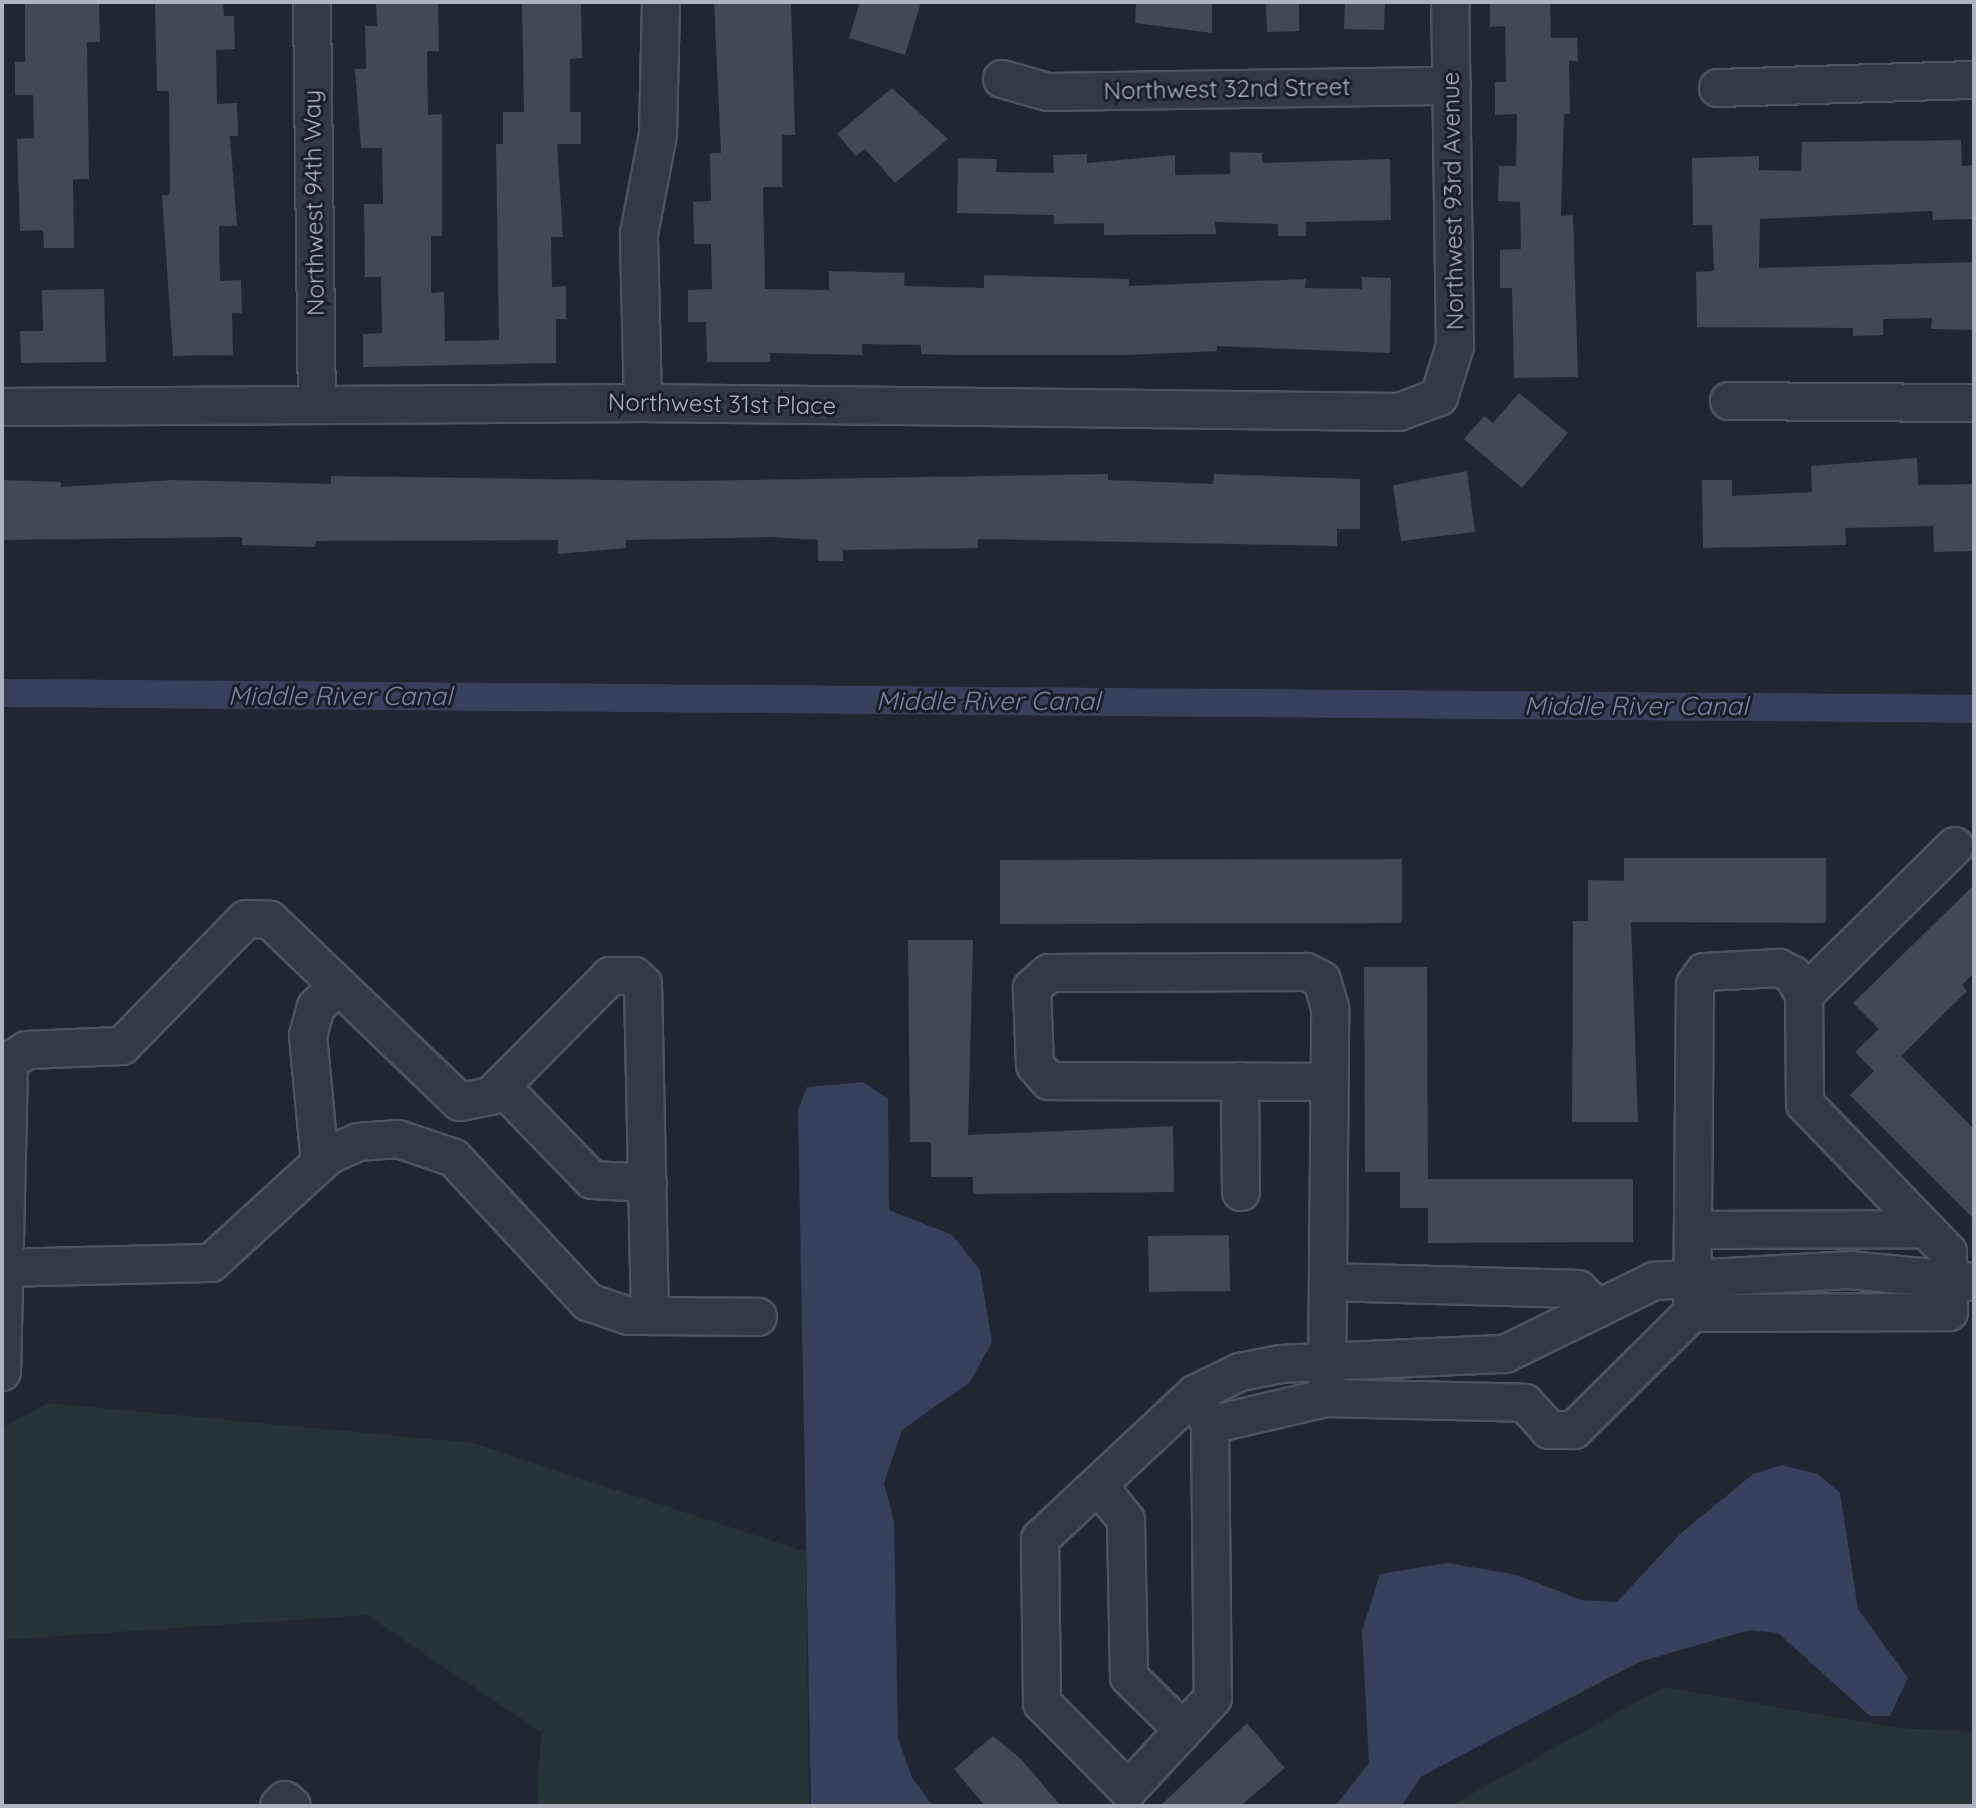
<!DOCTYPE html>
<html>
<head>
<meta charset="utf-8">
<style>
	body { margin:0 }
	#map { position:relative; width:1976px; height:1808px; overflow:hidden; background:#212633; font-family:Quicksand,sans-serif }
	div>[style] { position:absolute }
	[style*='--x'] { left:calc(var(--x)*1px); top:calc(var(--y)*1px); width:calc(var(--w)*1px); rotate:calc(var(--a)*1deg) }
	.green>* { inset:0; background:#263437 }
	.water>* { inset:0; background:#38415b }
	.canal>* { height:28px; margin:-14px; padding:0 14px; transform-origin:14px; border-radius:14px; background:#38415b }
	.building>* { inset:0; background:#424858 }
	.roads { filter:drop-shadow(2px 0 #4f535f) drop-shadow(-2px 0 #4f535f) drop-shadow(0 2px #4f535f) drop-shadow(0 -2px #4f535f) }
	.minor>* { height:36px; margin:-18px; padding:0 18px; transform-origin:18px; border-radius:18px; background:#343844 }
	span { translate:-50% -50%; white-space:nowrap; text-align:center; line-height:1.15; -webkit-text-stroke:6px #1a1e29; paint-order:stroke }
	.street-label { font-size:24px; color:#aeb3c1 }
	.water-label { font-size:26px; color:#7986a7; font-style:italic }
	.frame { position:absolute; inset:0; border:4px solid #aeb3c1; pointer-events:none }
</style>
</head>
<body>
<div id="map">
	<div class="green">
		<i style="clip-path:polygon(48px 1403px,473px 1443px,806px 1552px,809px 1806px,537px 1806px,541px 1732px,367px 1615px,2px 1640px,2px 1427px)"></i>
		<i style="clip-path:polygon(1664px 1687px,1897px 1728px,1974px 1732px,1974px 1806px,1450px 1806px)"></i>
	</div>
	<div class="water">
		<i style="clip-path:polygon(863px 1082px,888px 1099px,889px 1210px,952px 1235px,980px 1270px,992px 1342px,970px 1382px,902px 1430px,884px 1483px,894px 1522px,898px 1738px,912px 1778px,933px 1806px,811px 1806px,798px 1110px,807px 1087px)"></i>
		<i style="clip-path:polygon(1782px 1465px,1818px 1474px,1840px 1493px,1858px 1609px,1908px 1678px,1890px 1716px,1870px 1716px,1778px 1633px,1750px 1630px,1639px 1662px,1422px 1776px,1401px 1806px,1335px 1806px,1369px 1763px,1362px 1631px,1380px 1574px,1448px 1563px,1517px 1575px,1581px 1600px,1617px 1602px,1679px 1535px,1753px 1474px)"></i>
	</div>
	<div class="canal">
		<i style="--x:2;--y:693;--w:1972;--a:0.46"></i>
	</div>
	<div class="building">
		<i style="clip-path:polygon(25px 2px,99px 2px,100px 42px,87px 42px,89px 179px,73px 179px,74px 248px,44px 248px,43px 230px,20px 231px,17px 139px,34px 138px,33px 95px,15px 95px,15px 62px,25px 62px)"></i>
		<i style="clip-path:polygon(155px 2px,223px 2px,224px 16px,234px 16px,235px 49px,216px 50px,217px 104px,237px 103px,238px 136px,230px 136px,237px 226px,219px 226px,220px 281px,241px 280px,242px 313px,232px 313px,233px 355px,173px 356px,162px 195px,170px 195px,169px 91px,157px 91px)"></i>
		<i style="clip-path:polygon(376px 2px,438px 2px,439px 51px,427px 51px,428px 115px,442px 114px,442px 236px,431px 236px,431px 293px,444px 292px,445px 341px,499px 340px,496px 144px,503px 144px,503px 112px,524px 112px,522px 2px,581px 2px,582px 58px,570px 59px,570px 112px,581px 112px,581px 144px,557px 144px,563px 237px,551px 237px,552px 287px,566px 286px,566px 319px,556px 319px,556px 363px,363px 367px,363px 334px,382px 333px,381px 277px,365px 277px,364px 204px,383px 204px,382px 148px,361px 148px,355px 69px,366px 69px,365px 26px,377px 26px)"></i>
		<i style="clip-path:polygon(714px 2px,791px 2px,795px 135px,782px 135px,782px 187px,763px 187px,765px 289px,829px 290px,829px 271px,905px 273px,904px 286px,984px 288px,984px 275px,1129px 279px,1129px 286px,1306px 279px,1305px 288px,1362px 289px,1362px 277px,1391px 278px,1390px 353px,1217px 346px,1217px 351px,1127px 355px,954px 355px,921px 354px,921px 345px,862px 344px,862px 355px,770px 353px,770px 362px,707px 362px,706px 322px,688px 322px,688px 290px,712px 289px,711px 244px,694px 244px,693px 202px,711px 201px,710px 153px,721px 153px)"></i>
		<i style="clip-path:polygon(860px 2px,921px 2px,905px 55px,849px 38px)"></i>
		<i style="clip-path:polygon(1136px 2px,1212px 2px,1212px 33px,1135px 23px)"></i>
		<i style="clip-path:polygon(1266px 2px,1299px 2px,1299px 31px,1267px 32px)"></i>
		<i style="clip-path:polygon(1345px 2px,1385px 2px,1384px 30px,1344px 29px)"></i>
		<i style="clip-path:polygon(1490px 2px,1550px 2px,1551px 38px,1577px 38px,1578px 61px,1569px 61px,1570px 114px,1564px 114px,1561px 216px,1573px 215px,1578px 377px,1514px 378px,1512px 288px,1500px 288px,1500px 250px,1521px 249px,1520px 202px,1498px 201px,1499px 166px,1516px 166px,1517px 114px,1495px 115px,1495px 82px,1506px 82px,1505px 26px,1490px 27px)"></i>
		<i style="clip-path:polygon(892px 88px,948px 139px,895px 183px,865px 149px,856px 156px,837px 134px)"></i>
		<i style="clip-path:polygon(1961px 140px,1962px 166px,1974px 165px,1974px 219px,1933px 220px,1932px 211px,1760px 219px,1759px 268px,1974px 262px,1974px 330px,1931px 329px,1932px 318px,1883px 319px,1883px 335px,1853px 336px,1853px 328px,1697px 327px,1696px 272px,1714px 271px,1712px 225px,1693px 225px,1692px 158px,1759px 156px,1759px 170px,1801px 171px,1802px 142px)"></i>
		<i style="clip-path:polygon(1230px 152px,1262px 153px,1262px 163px,1390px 159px,1391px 220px,1306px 222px,1306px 236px,1278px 236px,1278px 224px,1215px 222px,1216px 234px,1104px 235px,1104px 223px,1054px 224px,1054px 215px,957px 213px,958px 158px,997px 159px,996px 172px,1054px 173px,1053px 155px,1087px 154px,1087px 163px,1175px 155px,1175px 175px,1230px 174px)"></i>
		<i style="clip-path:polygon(104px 289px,106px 362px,21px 363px,20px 331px,43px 331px,42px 290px)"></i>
		<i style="clip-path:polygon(1519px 393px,1568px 433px,1522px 488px,1464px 439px,1484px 416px,1493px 423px)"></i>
		<i style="clip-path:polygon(1917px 458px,1918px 485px,1974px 484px,1974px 551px,1934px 552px,1933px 526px,1845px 528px,1846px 545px,1703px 548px,1702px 480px,1732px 480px,1732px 496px,1812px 492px,1811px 466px)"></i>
		<i style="clip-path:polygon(1467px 471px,1475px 532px,1401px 541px,1393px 485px)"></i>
		<i style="clip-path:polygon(1108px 474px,1108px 480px,1213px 484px,1214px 474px,1360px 479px,1360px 529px,1337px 529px,1337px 546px,978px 539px,978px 548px,843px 550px,843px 561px,818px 561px,818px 540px,772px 537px,626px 540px,626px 548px,558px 554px,558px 540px,316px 541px,315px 547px,242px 545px,242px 537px,2px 540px,2px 480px,61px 482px,61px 487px,172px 480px,331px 484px,331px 476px,682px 481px)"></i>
		<i style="clip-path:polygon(1624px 858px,1826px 858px,1826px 923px,1631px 922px,1638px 1122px,1572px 1122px,1573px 921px,1588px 921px,1588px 880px,1624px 881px)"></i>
		<i style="clip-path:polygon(1402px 859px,1402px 923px,1000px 924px,1000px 860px)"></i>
		<i style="clip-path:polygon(1974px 885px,1974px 973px,1962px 985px,1967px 991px,1901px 1056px,1974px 1129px,1974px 1219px,1850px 1095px,1874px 1071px,1855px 1052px,1879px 1029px,1853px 1003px)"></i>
		<i style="clip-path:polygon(908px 940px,973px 940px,968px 1135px,1173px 1126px,1174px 1192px,973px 1194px,973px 1177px,931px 1177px,931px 1142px,910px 1142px)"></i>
		<i style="clip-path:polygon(1364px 967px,1427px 967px,1428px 1179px,1633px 1179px,1633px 1242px,1428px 1243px,1428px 1208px,1400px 1208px,1400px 1172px,1365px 1172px)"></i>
		<i style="clip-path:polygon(1229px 1235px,1230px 1291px,1149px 1292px,1148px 1236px)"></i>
		<i style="clip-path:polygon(1247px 1723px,1285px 1768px,1240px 1806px,1160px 1806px)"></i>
		<i style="clip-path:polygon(993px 1736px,1021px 1759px,1061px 1806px,985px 1806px,954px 1769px)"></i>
	</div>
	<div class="roads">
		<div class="minor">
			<i style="--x:312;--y:2;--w:401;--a:89.3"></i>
			<i style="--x:1002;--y:79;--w:48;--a:15.8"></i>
			<i style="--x:1048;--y:92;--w:404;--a:-0.9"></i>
			<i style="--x:1718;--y:88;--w:256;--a:-1.8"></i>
			<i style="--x:1729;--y:401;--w:245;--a:0.5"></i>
			<i style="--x:643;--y:403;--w:169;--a:-91.4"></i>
			<i style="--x:639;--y:234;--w:102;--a:-79.2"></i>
			<i style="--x:658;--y:134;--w:132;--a:-88.7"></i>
			<i style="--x:2;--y:407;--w:641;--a:-0.36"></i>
			<i style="--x:643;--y:403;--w:756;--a:0.68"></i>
			<i style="--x:1399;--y:412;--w:43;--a:-20.6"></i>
			<i style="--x:1439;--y:397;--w:53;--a:-72.6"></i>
			<i style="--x:1455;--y:346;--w:344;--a:-90.8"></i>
			<i style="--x:1804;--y:995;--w:212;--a:-44.6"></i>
			<i style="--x:1240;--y:1081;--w:111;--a:89.5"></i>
			<i style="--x:501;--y:1086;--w:131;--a:45.9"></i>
			<i style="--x:592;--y:1180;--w:56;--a:3.1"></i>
			<i style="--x:320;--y:1163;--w:128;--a:-95.4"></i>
			<i style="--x:308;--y:1036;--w:30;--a:-75"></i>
			<i style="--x:316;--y:1007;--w:30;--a:-44"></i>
			<i style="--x:1694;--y:1230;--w:230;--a:-0.2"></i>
			<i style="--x:2;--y:1268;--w:209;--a:-1.4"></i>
			<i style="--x:211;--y:1263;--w:160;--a:-42.5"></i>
			<i style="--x:329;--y:1155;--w:32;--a:-24"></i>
			<i style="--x:358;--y:1142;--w:40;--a:-4.3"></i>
			<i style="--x:398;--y:1139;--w:59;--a:18.7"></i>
			<i style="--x:454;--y:1158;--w:197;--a:47.1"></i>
			<i style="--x:588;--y:1302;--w:43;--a:18.9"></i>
			<i style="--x:629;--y:1316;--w:129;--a:0.4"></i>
			<i style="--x:1328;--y:1282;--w:250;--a:1.6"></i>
			<i style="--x:1578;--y:1289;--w:28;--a:45"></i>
			<i style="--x:2;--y:1372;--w:311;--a:-88.7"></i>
			<i style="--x:9;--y:1061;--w:21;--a:-31"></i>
			<i style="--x:27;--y:1050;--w:95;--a:-2.4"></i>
			<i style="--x:122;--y:1046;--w:177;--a:-45.7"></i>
			<i style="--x:246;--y:919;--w:24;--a:2"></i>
			<i style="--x:270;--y:920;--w:263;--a:43.8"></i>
			<i style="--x:460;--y:1102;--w:32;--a:-11"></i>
			<i style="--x:491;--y:1096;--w:169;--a:-45.2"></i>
			<i style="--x:610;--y:976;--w:24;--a:0"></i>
			<i style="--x:634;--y:976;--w:12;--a:42"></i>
			<i style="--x:643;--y:984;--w:332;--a:88.8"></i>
			<i style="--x:1327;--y:1386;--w:378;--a:-89.5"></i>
			<i style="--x:1330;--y:1008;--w:29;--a:-106"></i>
			<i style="--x:1322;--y:980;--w:18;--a:-153"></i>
			<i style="--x:1306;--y:972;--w:257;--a:179.8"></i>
			<i style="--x:1049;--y:973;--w:23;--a:139"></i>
			<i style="--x:1032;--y:988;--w:77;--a:87.8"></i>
			<i style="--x:1035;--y:1065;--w:21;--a:49"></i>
			<i style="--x:1049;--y:1081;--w:280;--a:0.2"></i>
			<i style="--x:1195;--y:1394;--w:34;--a:64"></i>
			<i style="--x:1210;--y:1425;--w:273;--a:89.4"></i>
			<i style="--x:1213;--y:1698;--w:125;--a:132.7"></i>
			<i style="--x:1128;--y:1790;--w:122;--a:-134.7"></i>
			<i style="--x:1042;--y:1703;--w:164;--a:-90.7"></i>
			<i style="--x:1040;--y:1539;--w:212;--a:-43.1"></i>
			<i style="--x:1195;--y:1394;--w:50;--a:-26.1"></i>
			<i style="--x:1240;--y:1372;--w:42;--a:-11"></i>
			<i style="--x:1281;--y:1364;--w:224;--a:-2.6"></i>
			<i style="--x:1505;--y:1354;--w:166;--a:-26.1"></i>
			<i style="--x:1654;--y:1281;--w:195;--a:-3.2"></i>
			<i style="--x:1849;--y:1270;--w:126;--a:5.5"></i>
			<i style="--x:1210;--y:1425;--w:119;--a:-13.1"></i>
			<i style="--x:1326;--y:1398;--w:199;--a:1.4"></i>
			<i style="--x:1525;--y:1403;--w:36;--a:48"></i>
			<i style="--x:1549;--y:1430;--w:25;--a:0"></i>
			<i style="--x:1574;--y:1430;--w:166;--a:-44.8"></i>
			<i style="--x:1692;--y:1313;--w:257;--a:-0.2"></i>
			<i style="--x:1949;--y:1312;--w:60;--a:-91"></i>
			<i style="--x:1948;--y:1252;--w:206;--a:-134"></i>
			<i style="--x:1805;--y:1104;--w:109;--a:-90.5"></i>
			<i style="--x:1804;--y:995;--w:23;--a:-119"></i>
			<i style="--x:1793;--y:975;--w:16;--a:-153"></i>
			<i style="--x:1779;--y:968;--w:75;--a:176.9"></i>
			<i style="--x:1704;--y:972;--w:16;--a:125"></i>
			<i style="--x:1695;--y:985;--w:328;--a:90.5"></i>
			<i style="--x:1099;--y:1486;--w:43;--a:51.5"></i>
			<i style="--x:1126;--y:1520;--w:157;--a:88.9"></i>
			<i style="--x:1129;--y:1677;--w:76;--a:44.5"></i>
			<i style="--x:279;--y:1806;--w:8;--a:-45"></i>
			<i style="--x:285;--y:1800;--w:9;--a:41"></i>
		</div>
	</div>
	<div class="street-label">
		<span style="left:1227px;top:89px;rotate:-1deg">Northwest 32nd Street</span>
		<span style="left:1453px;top:201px;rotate:-91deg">Northwest 93rd Avenue</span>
		<span style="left:314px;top:203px;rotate:-91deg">Northwest 94th Way</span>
		<span style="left:722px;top:404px;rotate:1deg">Northwest 31st Place</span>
	</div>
	<div class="water-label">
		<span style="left:340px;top:696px">Middle River Canal</span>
		<span style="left:988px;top:701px">Middle River Canal</span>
		<span style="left:1636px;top:706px">Middle River Canal</span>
	</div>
	<div class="frame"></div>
</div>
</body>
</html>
